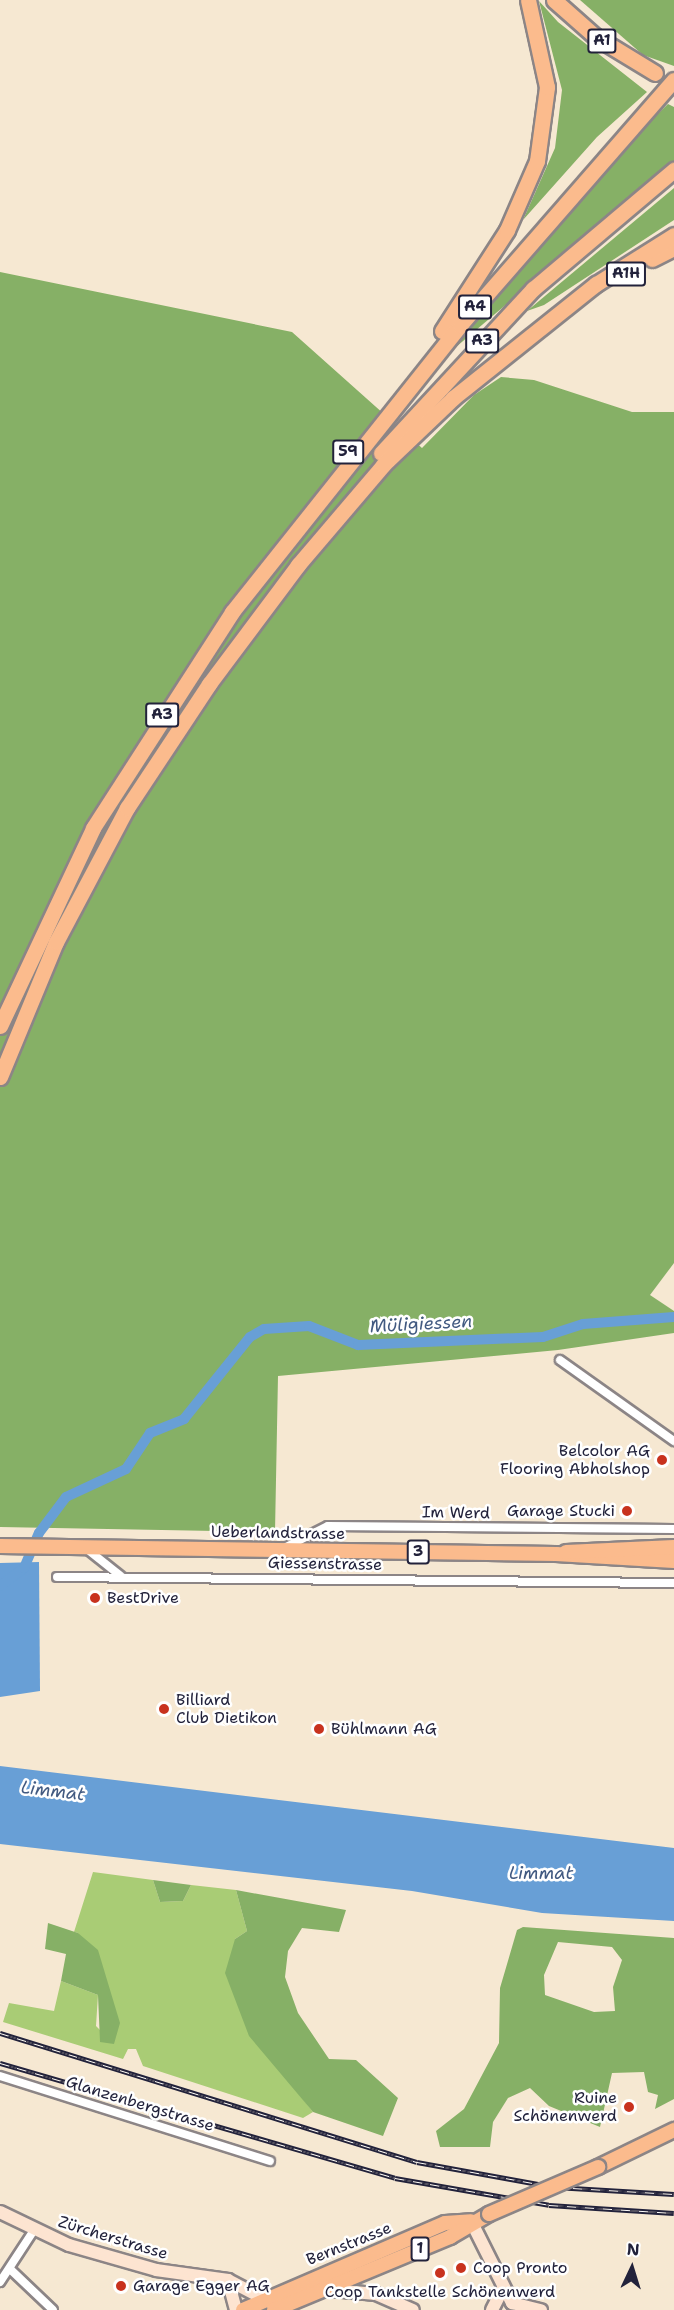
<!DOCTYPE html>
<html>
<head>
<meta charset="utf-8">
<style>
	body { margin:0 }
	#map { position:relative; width:674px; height:2310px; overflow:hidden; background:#f6e8d2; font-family:"Shantell Sans",sans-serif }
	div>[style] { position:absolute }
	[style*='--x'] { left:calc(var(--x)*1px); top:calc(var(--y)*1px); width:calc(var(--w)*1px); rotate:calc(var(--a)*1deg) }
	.green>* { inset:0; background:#a9cc75 }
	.forest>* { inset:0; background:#86b066 }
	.water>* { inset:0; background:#689fd6 }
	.canal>* { height:10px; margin:-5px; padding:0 5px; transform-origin:5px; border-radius:5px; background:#689fd6 }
	.roads { filter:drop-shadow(2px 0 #8c8586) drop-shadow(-2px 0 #8c8586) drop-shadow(0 2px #8c8586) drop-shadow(0 -2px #8c8586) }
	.street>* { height:8px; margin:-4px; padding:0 4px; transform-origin:4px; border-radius:4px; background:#fff }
	.secondary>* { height:12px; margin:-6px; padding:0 6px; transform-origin:6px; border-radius:6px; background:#fde4d1 }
	.primary>* { height:14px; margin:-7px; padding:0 7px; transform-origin:7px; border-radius:7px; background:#fbbb8d }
	.highway>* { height:15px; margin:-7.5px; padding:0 7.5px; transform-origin:7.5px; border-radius:7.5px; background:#fbbb8d }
	.rail>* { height:5px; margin-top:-2.5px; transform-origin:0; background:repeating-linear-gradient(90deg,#fff 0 9px,#22223b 0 18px); box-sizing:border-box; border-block:2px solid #22223b }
	.bridges { filter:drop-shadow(2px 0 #8c8586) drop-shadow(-2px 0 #8c8586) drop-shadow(0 2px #8c8586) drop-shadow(0 -2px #8c8586) }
	.primary-bridge>* { height:14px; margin:-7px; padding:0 7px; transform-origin:7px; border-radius:7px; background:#fbbb8d }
	.dots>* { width:16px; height:16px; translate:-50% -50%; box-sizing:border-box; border:3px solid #fff; border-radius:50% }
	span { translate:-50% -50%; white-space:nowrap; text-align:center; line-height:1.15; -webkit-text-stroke:5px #fff; paint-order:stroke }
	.shield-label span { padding:2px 4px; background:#fff; border:2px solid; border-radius:4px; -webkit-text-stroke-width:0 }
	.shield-label { font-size:15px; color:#22223b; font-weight:700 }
	.poi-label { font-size:16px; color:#22223b }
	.right { translate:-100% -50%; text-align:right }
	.left { translate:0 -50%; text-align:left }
	.street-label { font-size:16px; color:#22223b }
	.water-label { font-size:18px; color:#425a81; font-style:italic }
	.north { position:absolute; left:602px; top:2238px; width:60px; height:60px; -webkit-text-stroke:4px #fff; paint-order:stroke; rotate:4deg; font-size:16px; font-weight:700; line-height:24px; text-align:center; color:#22223b }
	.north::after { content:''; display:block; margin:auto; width:21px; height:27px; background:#22223b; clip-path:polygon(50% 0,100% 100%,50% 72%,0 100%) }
</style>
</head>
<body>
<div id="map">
	<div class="green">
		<i style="clip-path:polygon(93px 1872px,153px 1880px,160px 1902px,183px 1901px,191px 1885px,236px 1890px,247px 1931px,235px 1939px,280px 2070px,313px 2112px,303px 2118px,143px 2066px,136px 2049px,128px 2049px,123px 2059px,3px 2022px,9px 2003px,54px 2011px,61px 1981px,98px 1995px,96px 2026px,114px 2044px,78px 1933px,74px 1932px)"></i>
	</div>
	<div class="forest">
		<i style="clip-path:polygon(580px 0,674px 0,674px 66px,643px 55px)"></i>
		<i style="clip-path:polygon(539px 1px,558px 22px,647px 92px,597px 137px,523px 220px,555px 148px,562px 90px)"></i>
		<i style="clip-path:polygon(668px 104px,674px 107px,674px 162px,443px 358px,614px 156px)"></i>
		<i style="clip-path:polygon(674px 188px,674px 220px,544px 305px,527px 311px)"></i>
		<i style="clip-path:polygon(0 272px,292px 332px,422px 448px,474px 395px,501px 377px,534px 380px,632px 412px,674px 412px,674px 1263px,650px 1295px,674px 1311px,674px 1333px,558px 1350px,278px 1376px,275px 1532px,0 1527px)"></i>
		<i style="clip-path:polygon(153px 1880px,191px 1885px,183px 1901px,160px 1902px)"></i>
		<i style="clip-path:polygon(236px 1890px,346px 1910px,339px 1932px,302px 1928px,288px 1951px,285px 1977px,298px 2013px,329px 2059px,356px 2060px,398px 2098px,383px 2136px,313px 2112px,249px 2036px,225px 1973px,235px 1939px,247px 1931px)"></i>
		<i style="clip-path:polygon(48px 1923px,78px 1933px,98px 1950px,120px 2023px,114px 2044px,100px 2042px,98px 1995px,61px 1981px,66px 1954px,45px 1949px)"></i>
		<i style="clip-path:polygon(evenodd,523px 1927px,674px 1938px,674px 2099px,655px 2109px,658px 2095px,648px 2092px,644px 2072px,612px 2073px,600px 2127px,549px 2106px,530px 2088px,508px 2098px,493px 2122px,490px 2147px,440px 2147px,436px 2131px,464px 2109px,499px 2043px,500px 1988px,517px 1930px,523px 1927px,558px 1942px,612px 1947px,622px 1960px,613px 1987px,615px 2011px,594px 2012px,545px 1995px,544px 1975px,558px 1942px)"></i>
	</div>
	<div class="water">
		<i style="clip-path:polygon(39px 1562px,40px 1691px,0 1697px,0 1563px)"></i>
		<i style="clip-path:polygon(0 1766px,674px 1848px,674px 1921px,542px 1913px,412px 1891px,0 1844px)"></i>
	</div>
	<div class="canal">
		<i style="--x:0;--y:1586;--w:30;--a:-37"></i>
		<i style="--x:24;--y:1568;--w:38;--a:-67"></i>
		<i style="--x:39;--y:1533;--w:45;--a:-53.1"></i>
		<i style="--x:66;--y:1497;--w:66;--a:-25"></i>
		<i style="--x:126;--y:1469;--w:43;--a:-56.3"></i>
		<i style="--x:150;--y:1433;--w:37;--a:-22"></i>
		<i style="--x:184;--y:1419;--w:105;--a:-51.2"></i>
		<i style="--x:250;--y:1337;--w:16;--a:-30"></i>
		<i style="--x:264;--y:1329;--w:45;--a:-3.8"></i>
		<i style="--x:309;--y:1326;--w:53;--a:21.2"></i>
		<i style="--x:358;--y:1345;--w:185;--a:-2.5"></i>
		<i style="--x:543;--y:1337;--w:42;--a:-18"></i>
		<i style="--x:583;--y:1324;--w:91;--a:-4.4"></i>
	</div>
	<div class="roads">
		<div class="street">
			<i style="--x:560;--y:1360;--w:140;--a:35.4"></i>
			<i style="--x:87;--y:1549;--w:43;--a:38.5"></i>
			<i style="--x:282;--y:1549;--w:51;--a:-26.6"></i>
			<i style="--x:328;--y:1526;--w:346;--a:0.5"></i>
			<i style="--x:57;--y:1577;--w:617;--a:0.56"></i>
			<i style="--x:0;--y:2076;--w:283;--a:17.5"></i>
			<i style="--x:10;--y:2269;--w:59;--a:43.6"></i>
			<i style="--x:0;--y:2282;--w:62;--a:-56.8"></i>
		</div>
		<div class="secondary">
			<i style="--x:0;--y:2212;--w:76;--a:25.6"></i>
			<i style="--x:69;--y:2245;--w:91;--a:16"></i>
			<i style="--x:156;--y:2270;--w:73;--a:7.9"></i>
			<i style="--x:228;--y:2280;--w:50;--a:27.6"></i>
			<i style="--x:471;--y:2221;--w:92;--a:63.4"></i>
			<i style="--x:512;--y:2303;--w:30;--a:14"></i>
			<i style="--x:228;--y:2280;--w:31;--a:75"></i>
			<i style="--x:331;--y:2290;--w:45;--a:5.1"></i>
			<i style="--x:376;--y:2294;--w:40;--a:23.4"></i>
			<i style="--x:492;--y:2310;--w:25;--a:-63"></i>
		</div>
		<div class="primary">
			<i style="--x:0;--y:1546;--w:556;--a:0.82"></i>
			<i style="--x:556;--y:1554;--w:118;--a:3.4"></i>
			<i style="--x:566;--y:1552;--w:108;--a:-2.7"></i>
			<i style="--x:598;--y:2167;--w:85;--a:-26"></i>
			<i style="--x:243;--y:2310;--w:220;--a:-23.3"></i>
			<i style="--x:445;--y:2223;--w:26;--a:-4"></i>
			<i style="--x:274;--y:2310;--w:191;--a:-22.5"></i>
			<i style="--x:450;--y:2237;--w:45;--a:-30.5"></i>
		</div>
		<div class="highway">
			<i style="--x:554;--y:0;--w:56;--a:41.4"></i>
			<i style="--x:596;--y:37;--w:69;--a:31.4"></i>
			<i style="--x:652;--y:259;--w:25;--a:-27"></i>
			<i style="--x:442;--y:331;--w:120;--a:-57.2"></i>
			<i style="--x:507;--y:230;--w:75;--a:-66.5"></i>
			<i style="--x:537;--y:161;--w:75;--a:-82.3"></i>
			<i style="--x:547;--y:87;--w:89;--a:-102.3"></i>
			<i style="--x:381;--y:453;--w:224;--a:-47.2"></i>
			<i style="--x:533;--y:289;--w:185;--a:-40.2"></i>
			<i style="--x:0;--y:1026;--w:219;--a:-64.8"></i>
			<i style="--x:93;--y:828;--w:257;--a:-57.2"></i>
			<i style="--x:232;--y:612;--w:367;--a:-51.5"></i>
			<i style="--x:460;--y:325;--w:325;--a:-48.9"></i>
			<i style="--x:0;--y:1077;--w:146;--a:-67.5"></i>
			<i style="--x:56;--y:942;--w:152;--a:-62.1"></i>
			<i style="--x:127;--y:808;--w:149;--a:-56.5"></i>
			<i style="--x:209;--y:684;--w:149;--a:-53.2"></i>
			<i style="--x:298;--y:565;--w:131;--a:-49.6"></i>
			<i style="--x:383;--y:465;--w:97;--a:-43.7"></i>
			<i style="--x:453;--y:398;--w:183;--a:-38.6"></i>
			<i style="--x:596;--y:284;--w:92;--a:-32.1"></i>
		</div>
	</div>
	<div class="rail">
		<i style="--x:0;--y:2033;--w:436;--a:17.2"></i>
		<i style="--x:417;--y:2162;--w:140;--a:10.3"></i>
		<i style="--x:555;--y:2187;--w:119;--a:3.4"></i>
		<i style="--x:0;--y:2063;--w:411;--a:16.2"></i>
		<i style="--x:395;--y:2178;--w:156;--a:9.9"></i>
		<i style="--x:549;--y:2205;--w:125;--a:3.7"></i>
	</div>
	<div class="bridges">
		<div class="primary-bridge">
			<i style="--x:489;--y:2214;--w:119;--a:-23.3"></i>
		</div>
	</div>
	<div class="dots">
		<i style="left:662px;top:1460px;background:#c8321e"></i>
		<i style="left:627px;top:1511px;background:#c8321e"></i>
		<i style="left:95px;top:1598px;background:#c8321e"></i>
		<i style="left:164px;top:1709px;background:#c8321e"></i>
		<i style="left:319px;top:1729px;background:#c8321e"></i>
		<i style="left:629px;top:2107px;background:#c8321e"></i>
		<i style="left:461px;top:2268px;background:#c8321e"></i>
		<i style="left:440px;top:2273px;background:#c8321e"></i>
		<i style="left:121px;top:2286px;background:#c8321e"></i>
	</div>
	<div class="shield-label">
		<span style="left:602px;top:41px">A1</span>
		<span style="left:626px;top:274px">A1H</span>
		<span style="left:475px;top:307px">A4</span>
		<span style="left:482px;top:341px">A3</span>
		<span style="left:348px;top:452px">59</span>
		<span style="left:162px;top:715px">A3</span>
		<span style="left:418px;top:1552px">3</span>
		<span style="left:420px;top:2249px">1</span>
	</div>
	<div class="poi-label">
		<span class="right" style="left:650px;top:1460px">Belcolor AG<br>Flooring Abholshop</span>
		<span class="right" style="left:615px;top:1511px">Garage Stucki</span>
		<span class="left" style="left:107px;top:1598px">BestDrive</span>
		<span class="left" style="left:176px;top:1709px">Billiard<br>Club Dietikon</span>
		<span class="left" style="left:331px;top:1729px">Bühlmann AG</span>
		<span class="right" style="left:617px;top:2107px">Ruine<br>Schönenwerd</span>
		<span class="left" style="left:473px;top:2268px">Coop Pronto</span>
		<span class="left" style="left:133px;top:2286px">Garage Egger AG</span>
		<span style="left:440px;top:2292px">Coop Tankstelle Schönenwerd</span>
	</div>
	<div class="street-label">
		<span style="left:456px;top:1513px;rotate:1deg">Im Werd</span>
		<span style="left:278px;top:1533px;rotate:1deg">Ueberlandstrasse</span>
		<span style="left:325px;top:1564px;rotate:1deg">Giessenstrasse</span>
		<span style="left:140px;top:2104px;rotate:17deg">Glanzenbergstrasse</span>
		<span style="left:113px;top:2238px;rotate:17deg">Zürcherstrasse</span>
		<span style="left:349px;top:2244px;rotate:-22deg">Bernstrasse</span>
	</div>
	<div class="water-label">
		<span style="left:421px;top:1324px;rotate:-3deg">Müligiessen</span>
		<span style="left:53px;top:1791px;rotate:7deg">Limmat</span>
		<span style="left:541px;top:1873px">Limmat</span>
	</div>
	<div class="north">N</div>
</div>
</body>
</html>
